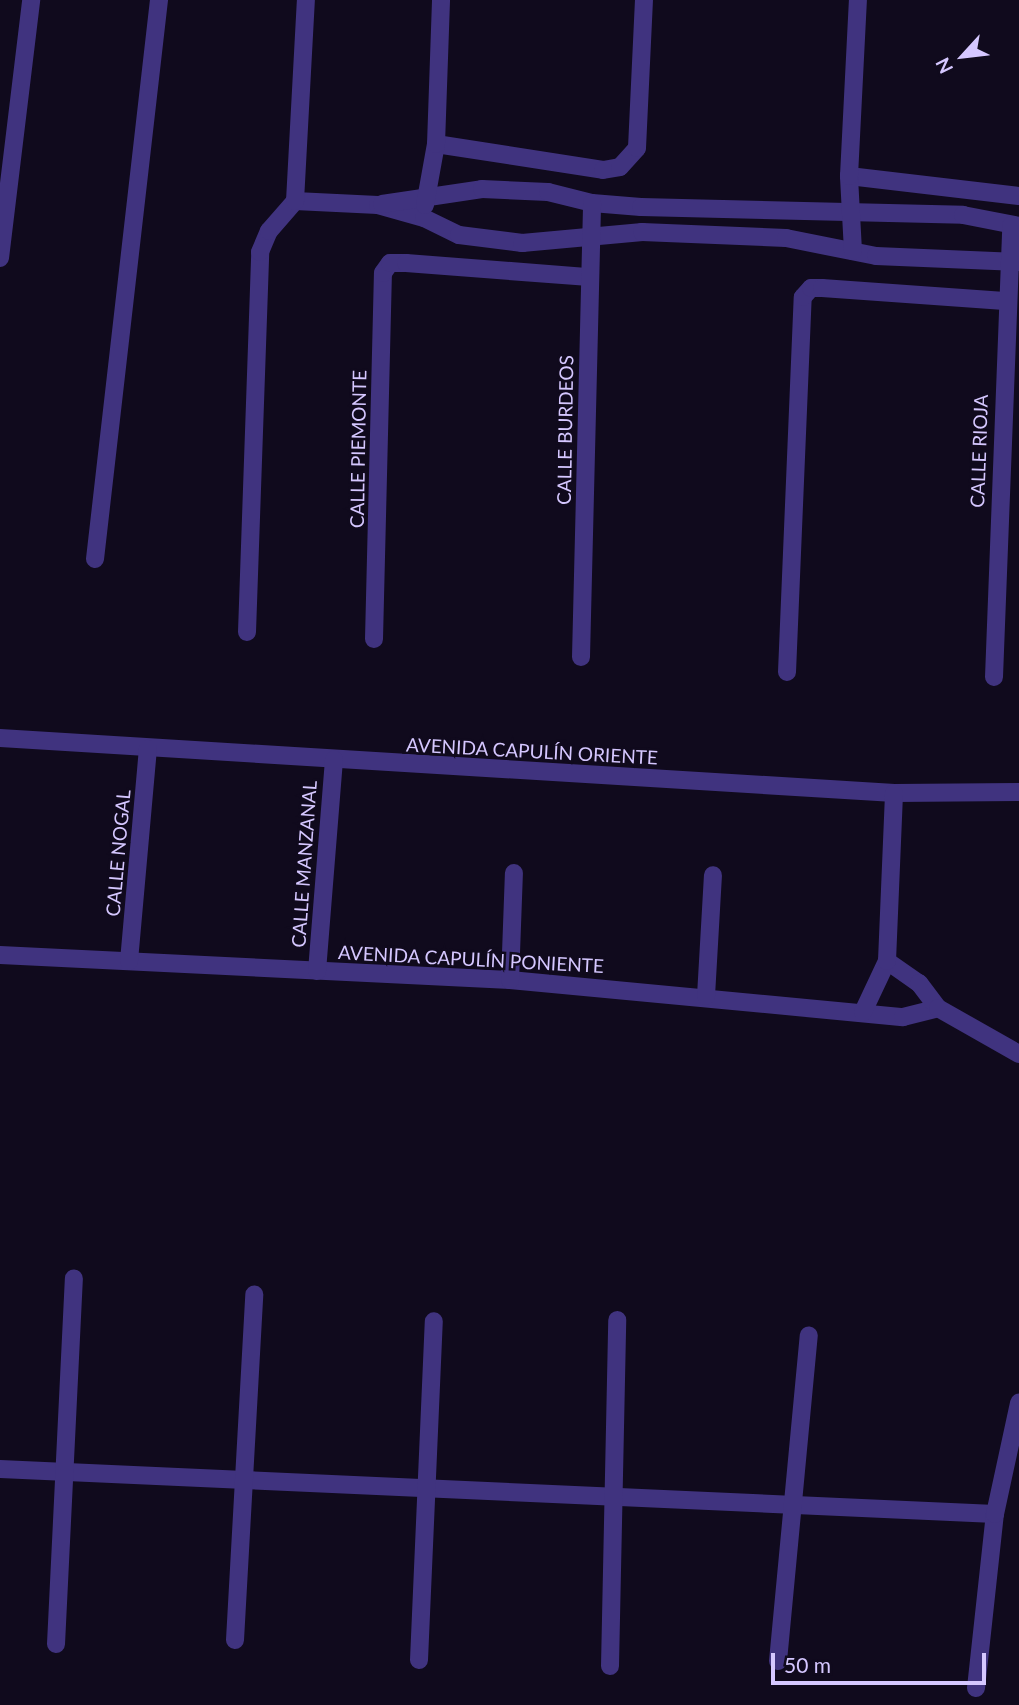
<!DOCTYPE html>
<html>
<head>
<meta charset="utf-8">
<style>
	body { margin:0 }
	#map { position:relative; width:1019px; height:1705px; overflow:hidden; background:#100a1d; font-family:Lato,sans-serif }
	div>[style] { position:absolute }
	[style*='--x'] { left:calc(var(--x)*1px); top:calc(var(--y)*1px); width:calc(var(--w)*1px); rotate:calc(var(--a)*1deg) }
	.street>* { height:18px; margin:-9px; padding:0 9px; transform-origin:9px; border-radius:9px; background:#40337f }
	span { translate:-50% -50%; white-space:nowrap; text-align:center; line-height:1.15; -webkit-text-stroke:5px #100a1d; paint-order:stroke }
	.street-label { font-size:19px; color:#d5c7ff }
	.north { position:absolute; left:928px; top:21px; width:70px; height:70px; -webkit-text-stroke:5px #100a1d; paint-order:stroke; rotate:243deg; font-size:19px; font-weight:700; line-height:28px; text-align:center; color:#d5c7ff }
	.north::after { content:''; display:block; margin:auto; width:24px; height:32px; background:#d5c7ff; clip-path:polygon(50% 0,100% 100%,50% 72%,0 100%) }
	.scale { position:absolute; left:771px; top:1653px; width:215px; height:32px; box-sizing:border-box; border:4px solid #d5c7ff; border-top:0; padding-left:9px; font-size:21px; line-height:24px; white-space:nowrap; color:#d5c7ff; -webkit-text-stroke:5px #100a1d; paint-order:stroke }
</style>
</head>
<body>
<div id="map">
	<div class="street">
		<i style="--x:436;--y:144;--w:169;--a:8.8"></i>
		<i style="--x:603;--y:170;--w:17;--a:-10"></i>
		<i style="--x:620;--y:167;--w:25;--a:-48"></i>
		<i style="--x:637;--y:148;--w:148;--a:-87.3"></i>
		<i style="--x:849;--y:176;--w:171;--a:6.7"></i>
		<i style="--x:295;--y:201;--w:83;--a:2.8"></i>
		<i style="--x:378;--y:205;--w:48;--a:15.8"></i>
		<i style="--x:424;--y:218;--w:39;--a:26"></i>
		<i style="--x:459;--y:235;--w:64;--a:7.2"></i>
		<i style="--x:522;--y:243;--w:121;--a:-5.2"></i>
		<i style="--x:642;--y:232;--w:144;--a:2.4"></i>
		<i style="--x:786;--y:238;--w:92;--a:11.3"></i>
		<i style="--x:876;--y:256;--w:143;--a:2.4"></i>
		<i style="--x:382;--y:204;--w:101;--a:-8.5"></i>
		<i style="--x:482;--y:189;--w:66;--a:2.6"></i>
		<i style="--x:548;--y:192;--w:45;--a:14"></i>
		<i style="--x:592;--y:203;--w:49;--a:4.7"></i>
		<i style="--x:641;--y:207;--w:322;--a:1.4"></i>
		<i style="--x:963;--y:215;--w:57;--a:11.1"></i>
		<i style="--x:425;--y:205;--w:62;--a:-79.8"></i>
		<i style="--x:436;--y:144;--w:144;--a:-88"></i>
		<i style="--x:853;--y:251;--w:75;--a:-93.1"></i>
		<i style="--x:849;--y:176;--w:176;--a:-87.1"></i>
		<i style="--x:0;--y:258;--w:260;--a:-83.1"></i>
		<i style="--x:95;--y:559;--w:563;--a:-83.47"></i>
		<i style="--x:247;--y:632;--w:380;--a:-88"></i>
		<i style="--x:260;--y:252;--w:23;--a:-67"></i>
		<i style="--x:269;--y:231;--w:40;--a:-49"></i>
		<i style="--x:295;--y:201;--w:201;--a:-86.9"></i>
		<i style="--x:374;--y:639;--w:366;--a:-88.6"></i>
		<i style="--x:383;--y:273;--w:12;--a:-55"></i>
		<i style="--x:390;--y:263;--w:16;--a:0"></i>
		<i style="--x:406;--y:263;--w:184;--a:4.4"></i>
		<i style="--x:581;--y:657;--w:454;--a:-88.6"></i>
		<i style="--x:787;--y:672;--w:375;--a:-87.6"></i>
		<i style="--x:803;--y:297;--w:12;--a:-48"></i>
		<i style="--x:811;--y:288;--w:11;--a:0"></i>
		<i style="--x:822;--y:288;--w:183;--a:4.1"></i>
		<i style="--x:994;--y:677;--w:452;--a:-87.8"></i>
		<i style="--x:0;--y:738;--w:896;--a:3.52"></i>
		<i style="--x:894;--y:793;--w:125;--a:-0.5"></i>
		<i style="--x:0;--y:955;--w:511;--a:2.81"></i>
		<i style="--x:510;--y:980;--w:395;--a:5.4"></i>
		<i style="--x:903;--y:1017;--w:36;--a:-14"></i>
		<i style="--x:129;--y:961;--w:213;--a:-84.9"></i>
		<i style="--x:887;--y:961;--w:39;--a:35"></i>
		<i style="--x:919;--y:983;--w:31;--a:53"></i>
		<i style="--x:938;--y:1008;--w:93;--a:29.6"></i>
		<i style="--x:317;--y:971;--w:212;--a:-85.4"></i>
		<i style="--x:510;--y:980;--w:107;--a:-87.9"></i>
		<i style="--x:706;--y:996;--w:121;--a:-86.7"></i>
		<i style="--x:863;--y:1012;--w:56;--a:-64.8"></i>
		<i style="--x:887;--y:961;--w:168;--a:-87.6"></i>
		<i style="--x:0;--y:1469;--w:996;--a:2.59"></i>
		<i style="--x:235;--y:1640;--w:346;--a:-86.8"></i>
		<i style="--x:56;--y:1644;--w:366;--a:-87.2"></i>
		<i style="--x:419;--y:1660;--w:339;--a:-87.5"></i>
		<i style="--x:778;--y:1661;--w:327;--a:-84.6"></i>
		<i style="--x:610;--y:1666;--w:346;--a:-88.8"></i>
		<i style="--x:976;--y:1688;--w:175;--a:-83.8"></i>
		<i style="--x:995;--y:1514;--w:114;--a:-77.8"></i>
	</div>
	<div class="street-label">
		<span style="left:565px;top:430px;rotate:-89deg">CALLE BURDEOS</span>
		<span style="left:358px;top:449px;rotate:-89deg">CALLE PIEMONTE</span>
		<span style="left:979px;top:451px;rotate:-88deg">CALLE RIOJA</span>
		<span style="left:532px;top:751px;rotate:3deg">AVENIDA CAPULÍN ORIENTE</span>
		<span style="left:118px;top:853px;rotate:-85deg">CALLE NOGAL</span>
		<span style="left:304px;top:864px;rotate:-86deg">CALLE MANZANAL</span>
		<span style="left:471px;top:959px;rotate:3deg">AVENIDA CAPULÍN PONIENTE</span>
	</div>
	<div class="north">N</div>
	<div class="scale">50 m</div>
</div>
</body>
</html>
